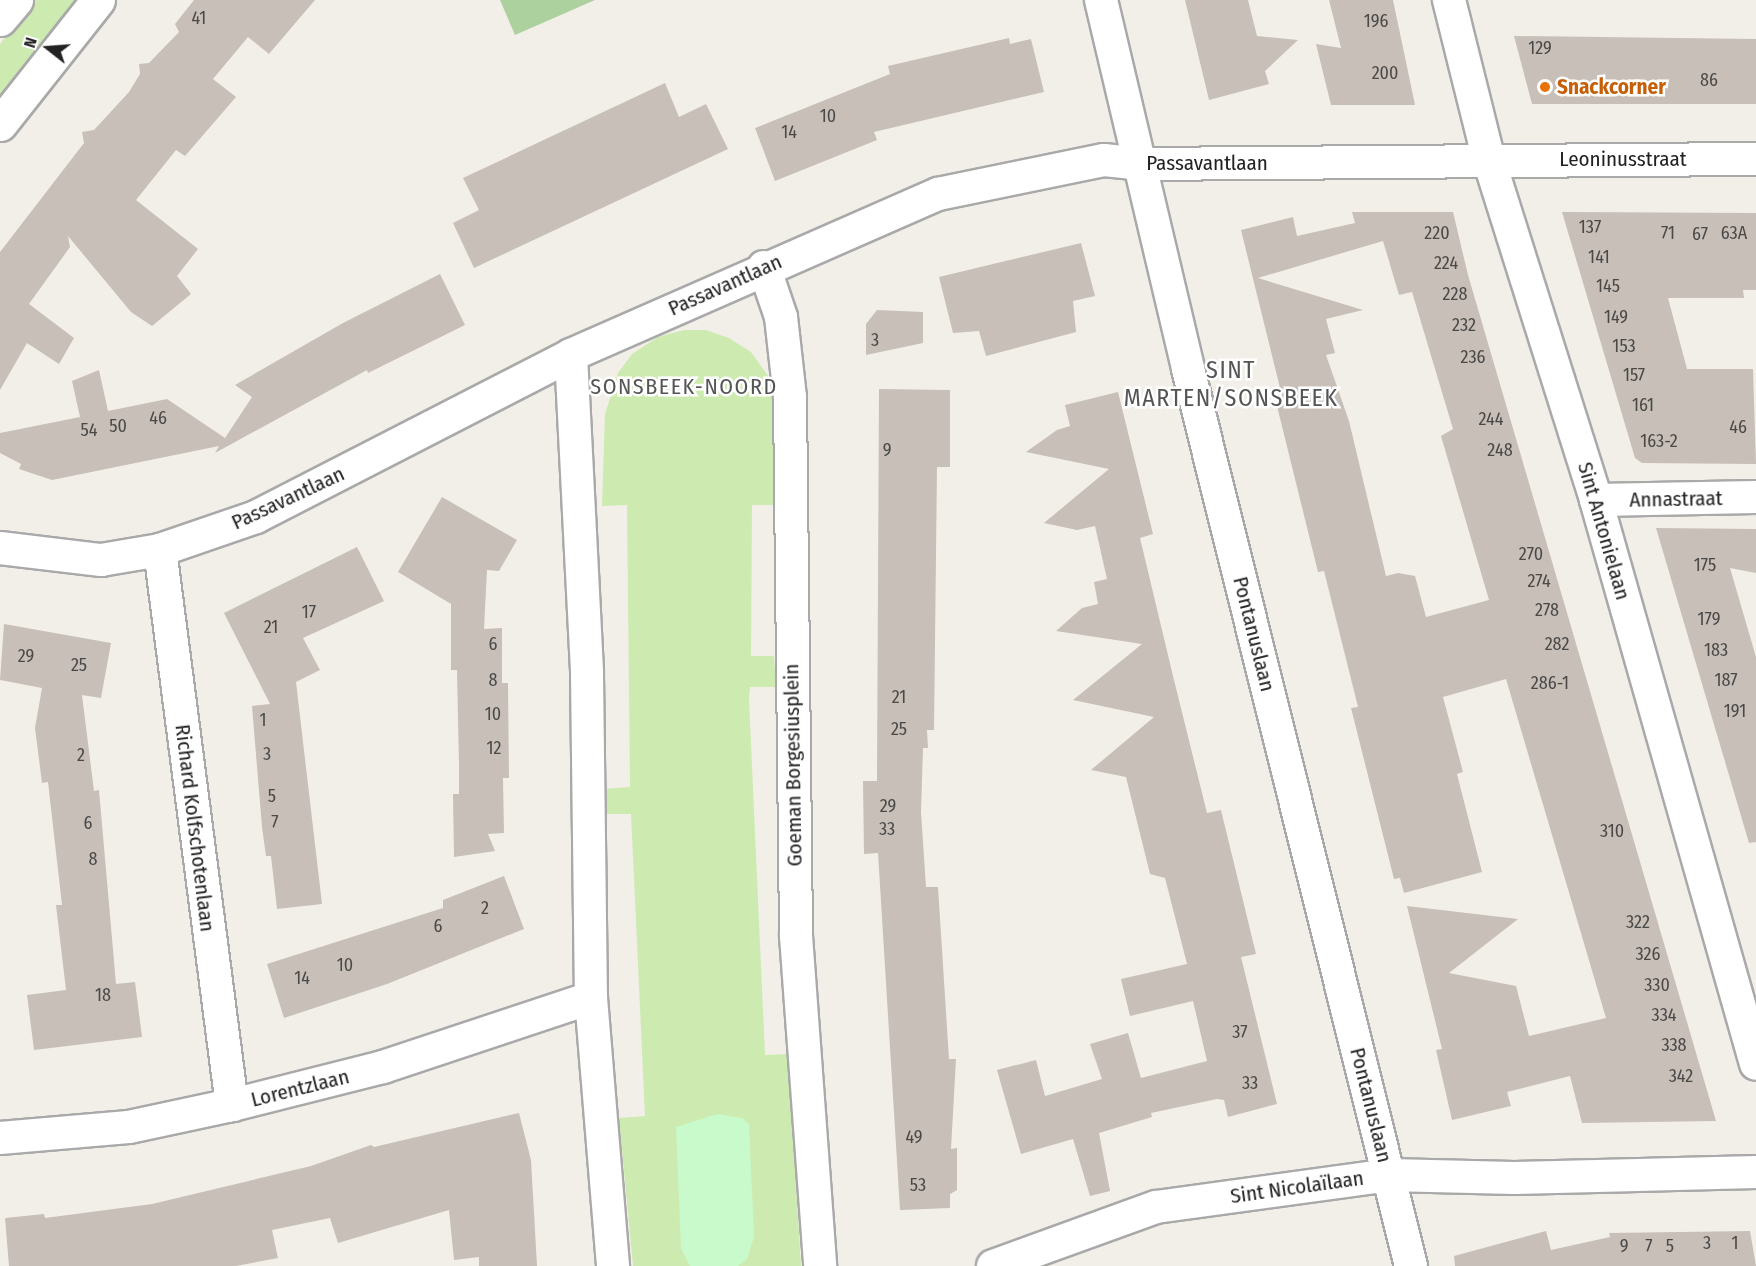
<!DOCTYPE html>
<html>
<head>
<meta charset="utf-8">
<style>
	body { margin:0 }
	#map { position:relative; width:1756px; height:1266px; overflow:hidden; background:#f2efe9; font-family:"Fira Sans Condensed",sans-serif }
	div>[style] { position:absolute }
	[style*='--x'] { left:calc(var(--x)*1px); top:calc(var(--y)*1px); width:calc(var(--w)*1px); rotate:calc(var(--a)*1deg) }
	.grass>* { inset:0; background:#cdebb0 }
	.forest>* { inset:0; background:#add19e }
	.park>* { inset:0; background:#c8facc }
	.building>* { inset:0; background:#c7bfb8 }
	.roads { filter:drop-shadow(2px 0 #a9a9a9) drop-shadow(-2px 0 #a9a9a9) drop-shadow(0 2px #a9a9a9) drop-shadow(0 -2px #a9a9a9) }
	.minor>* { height:32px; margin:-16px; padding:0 16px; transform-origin:16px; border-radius:16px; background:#fff }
	.tertiary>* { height:33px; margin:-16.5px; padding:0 16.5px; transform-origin:16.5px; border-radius:16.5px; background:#fff }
	.dots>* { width:16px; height:16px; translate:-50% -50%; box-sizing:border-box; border:3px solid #fff; border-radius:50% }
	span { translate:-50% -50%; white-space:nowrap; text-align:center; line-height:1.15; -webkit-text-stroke:5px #fff; paint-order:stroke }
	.number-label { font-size:18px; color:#4b4948 }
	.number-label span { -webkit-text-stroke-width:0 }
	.food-label { font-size:21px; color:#c56008; font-weight:700 }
	.left { translate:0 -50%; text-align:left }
	.street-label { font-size:21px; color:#222 }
	.neighbourhood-label { font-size:22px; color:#555; letter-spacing:1.5px }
	.quarter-label { font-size:24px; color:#555; letter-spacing:1.5px }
	.north { position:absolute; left:18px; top:18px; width:60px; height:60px; -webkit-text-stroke:4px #fff; paint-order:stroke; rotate:287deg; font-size:16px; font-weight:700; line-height:24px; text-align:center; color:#222 }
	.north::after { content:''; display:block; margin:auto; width:21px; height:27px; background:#222; clip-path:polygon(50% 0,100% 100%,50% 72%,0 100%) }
</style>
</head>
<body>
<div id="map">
	<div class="grass">
		<i style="clip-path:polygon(35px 0,79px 0,0 98px,0 44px)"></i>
		<i style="clip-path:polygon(684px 330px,706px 330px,729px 338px,751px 352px,768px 376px,778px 407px,775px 505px,752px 505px,751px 656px,774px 656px,776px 687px,750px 687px,749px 699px,765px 1055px,788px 1054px,801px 1266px,633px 1266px,619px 1118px,645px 1116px,631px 814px,604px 814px,603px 789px,630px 787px,627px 505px,602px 506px,605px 414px,618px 373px,632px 354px,658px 337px)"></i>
	</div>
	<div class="forest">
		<i style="clip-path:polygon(500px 0,595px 0,515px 35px)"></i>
	</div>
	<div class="park">
		<i style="clip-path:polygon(717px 1114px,742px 1118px,749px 1124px,754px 1237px,747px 1259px,738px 1266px,690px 1266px,681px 1248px,676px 1127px)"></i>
	</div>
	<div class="building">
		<i style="clip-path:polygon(194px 0,315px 0,269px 54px,248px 37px,213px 79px,236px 97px,185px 156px,176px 150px,136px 200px,198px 249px,177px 276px,191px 294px,152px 326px,131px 312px,68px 236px,70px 247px,29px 304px,74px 338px,59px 364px,27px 343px,0 390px,0 252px,84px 143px,82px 132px,94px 130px,129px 92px,140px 74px,139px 64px,149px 63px,179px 32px,175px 24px)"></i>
		<i style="clip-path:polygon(1185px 0,1248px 0,1257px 36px,1298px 40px,1265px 71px,1269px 84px,1209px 100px)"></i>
		<i style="clip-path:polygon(1329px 0,1393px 0,1415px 105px,1331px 105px,1316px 44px,1341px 48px)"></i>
		<i style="clip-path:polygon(1514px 36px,1756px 39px,1756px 104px,1532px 104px)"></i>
		<i style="clip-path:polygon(1009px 38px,1010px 44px,1031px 39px,1044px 92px,874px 132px,877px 140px,775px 181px,755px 128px,890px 74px,888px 66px)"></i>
		<i style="clip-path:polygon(665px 83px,679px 117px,706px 104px,728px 149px,474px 268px,453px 223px,479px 210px,463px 178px)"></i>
		<i style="clip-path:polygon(evenodd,1352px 212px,1453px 212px,1468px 275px,1716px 1121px,1582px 1123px,1570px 1076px,1507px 1092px,1511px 1106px,1452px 1120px,1436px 1050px,1442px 1049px,1407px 906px,1518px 919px,1449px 973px,1516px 986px,1529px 1036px,1606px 1018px,1506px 679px,1443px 697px,1463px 772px,1457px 774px,1482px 872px,1404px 893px,1400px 878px,1394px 879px,1351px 708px,1358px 707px,1324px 571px,1318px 572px,1276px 402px,1283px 400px,1241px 230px,1293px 217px,1297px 236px,1355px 223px,1352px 212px,1383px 241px,1399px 295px,1412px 292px,1453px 429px,1441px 436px,1489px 600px,1426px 617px,1415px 576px,1398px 573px,1386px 576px,1349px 421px,1326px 355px,1335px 353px,1326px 319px,1363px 310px,1258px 278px,1383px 241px)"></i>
		<i style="clip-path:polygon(1562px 212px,1756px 213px,1756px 290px,1743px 290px,1744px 298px,1668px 298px,1687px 369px,1753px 369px,1756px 464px,1642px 463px,1635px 458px)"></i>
		<i style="clip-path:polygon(1081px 243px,1095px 296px,1073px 301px,1076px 332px,986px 356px,979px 331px,953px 333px,939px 277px)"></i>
		<i style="clip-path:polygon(440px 274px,465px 325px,368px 373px,367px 370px,215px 453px,219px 446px,52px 480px,19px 469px,21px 464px,0 453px,0 433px,80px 417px,72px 381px,99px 370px,108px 411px,167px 399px,225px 438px,252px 397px,235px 385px,343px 323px)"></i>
		<i style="clip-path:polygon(877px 310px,923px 312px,923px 343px,866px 355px,866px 324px)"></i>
		<i style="clip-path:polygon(879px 389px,950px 390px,950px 467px,937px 467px,934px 730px,927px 730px,928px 748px,923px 748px,921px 812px,926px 887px,938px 887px,949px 1059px,956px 1059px,951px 1149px,957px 1148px,957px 1190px,950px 1194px,950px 1208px,900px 1210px,878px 853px,864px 854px,863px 781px,877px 781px)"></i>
		<i style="clip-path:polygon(1118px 392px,1153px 534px,1140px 538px,1173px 676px,1207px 813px,1221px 810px,1256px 954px,1241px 957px,1277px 1104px,1228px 1117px,1224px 1100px,1217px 1099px,1151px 1113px,1152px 1117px,1099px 1133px,1110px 1191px,1090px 1196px,1073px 1139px,1021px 1154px,997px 1070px,1036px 1060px,1045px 1096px,1102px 1079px,1090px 1044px,1128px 1033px,1141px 1078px,1207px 1061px,1193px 1001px,1130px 1016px,1121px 979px,1187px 964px,1165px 878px,1150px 874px,1126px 777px,1091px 770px,1154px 717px,1073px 700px,1142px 644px,1056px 631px,1082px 608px,1098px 604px,1094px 582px,1107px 579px,1095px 526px,1077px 530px,1044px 523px,1109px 469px,1026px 452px,1057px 430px,1070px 426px,1065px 405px)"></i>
		<i style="clip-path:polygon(442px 497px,517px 540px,499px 571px,487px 570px,484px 629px,502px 628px,502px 683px,508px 683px,509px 778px,503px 778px,504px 833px,488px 834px,495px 851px,454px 857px,453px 794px,459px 794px,459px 765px,457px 670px,451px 670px,451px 604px,398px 572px)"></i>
		<i style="clip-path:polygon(1656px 528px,1756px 529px,1756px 573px,1730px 568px,1756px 657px,1756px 842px,1749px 843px)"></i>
		<i style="clip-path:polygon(357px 547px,384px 601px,303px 638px,320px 670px,296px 682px,322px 904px,277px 909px,271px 856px,266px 856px,262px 827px,252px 706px,270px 704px,224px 613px)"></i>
		<i style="clip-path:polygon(4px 624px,111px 643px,101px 698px,82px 695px,94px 791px,99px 790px,116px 984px,135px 982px,142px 1037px,34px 1050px,27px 995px,66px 990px,56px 905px,62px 905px,48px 782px,42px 783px,35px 728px,42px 688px,0 680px)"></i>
		<i style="clip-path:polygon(504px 876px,524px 929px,387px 984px,284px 1018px,267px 964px,443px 908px,443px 900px)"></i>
		<i style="clip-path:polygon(519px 1113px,531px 1160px,537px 1266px,479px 1266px,479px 1257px,454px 1260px,449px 1210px,338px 1243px,330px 1218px,272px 1230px,278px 1258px,236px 1266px,9px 1266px,5px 1218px,44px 1214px,45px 1218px,152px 1204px,311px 1166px,371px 1145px,374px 1147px)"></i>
		<i style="clip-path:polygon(1546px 1231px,1551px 1250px,1610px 1237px,1609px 1233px,1750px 1231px,1756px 1266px,1455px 1266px,1454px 1256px)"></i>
	</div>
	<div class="roads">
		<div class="minor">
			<i style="--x:1101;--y:0;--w:379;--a:76.7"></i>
			<i style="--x:1188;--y:369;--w:924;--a:76.04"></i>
			<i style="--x:1449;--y:0;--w:165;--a:76"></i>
			<i style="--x:1489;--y:160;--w:356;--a:72.5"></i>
			<i style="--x:1596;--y:500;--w:586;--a:74.16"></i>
			<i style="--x:764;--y:267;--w:53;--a:71.2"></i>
			<i style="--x:781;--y:317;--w:81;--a:83.6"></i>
			<i style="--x:790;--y:397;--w:539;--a:89.36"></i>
			<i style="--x:796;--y:936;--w:331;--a:85.8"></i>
			<i style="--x:571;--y:355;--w:319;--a:87.1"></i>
			<i style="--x:587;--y:674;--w:324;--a:89.3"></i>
			<i style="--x:591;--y:998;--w:269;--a:85.3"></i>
			<i style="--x:1596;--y:500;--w:160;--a:-1.1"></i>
			<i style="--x:0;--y:548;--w:102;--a:6.8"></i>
			<i style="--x:101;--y:560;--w:60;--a:-9.6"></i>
			<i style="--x:160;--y:550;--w:102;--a:-19"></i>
			<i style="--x:256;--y:517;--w:354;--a:-27.2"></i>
			<i style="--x:571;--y:355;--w:401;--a:-23.7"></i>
			<i style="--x:938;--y:194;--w:169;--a:-11.6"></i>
			<i style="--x:1104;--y:160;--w:37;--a:6"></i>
			<i style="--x:1141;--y:164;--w:615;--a:-0.47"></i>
			<i style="--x:160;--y:550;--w:560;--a:82.61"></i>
			<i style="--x:0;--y:1138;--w:129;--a:-4.9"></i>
			<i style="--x:129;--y:1127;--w:105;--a:-12.1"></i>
			<i style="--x:232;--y:1105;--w:156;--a:-14.1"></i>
			<i style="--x:383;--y:1067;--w:219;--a:-18.4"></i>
			<i style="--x:993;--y:1266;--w:173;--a:-19.9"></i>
			<i style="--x:1156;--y:1207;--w:235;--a:-7.8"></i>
			<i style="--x:1389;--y:1175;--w:125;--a:1.4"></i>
			<i style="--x:1514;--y:1178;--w:242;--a:-1.4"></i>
		</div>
		<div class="tertiary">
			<i style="--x:0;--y:19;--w:25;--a:-50"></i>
			<i style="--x:0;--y:124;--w:158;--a:-51.7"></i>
		</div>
	</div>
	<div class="dots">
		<i style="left:1545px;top:87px;background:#e8710a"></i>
	</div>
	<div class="number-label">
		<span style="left:199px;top:18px">41</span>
		<span style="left:1376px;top:21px">196</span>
		<span style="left:1540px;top:48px">129</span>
		<span style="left:1385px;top:73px">200</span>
		<span style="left:1709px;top:80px">86</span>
		<span style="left:828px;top:116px">10</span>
		<span style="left:789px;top:132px">14</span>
		<span style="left:1590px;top:227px">137</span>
		<span style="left:1437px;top:233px">220</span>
		<span style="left:1668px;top:233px">71</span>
		<span style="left:1734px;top:233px">63A</span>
		<span style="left:1700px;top:234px">67</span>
		<span style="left:1599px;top:257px">141</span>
		<span style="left:1446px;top:263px">224</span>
		<span style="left:1608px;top:286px">145</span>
		<span style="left:1455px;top:294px">228</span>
		<span style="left:1616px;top:317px">149</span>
		<span style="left:1464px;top:325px">232</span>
		<span style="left:875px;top:340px">3</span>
		<span style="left:1624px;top:346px">153</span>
		<span style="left:1473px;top:357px">236</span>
		<span style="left:1634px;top:375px">157</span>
		<span style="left:1643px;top:405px">161</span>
		<span style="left:158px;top:418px">46</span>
		<span style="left:1491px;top:419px">244</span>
		<span style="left:118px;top:426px">50</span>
		<span style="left:1738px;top:427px">46</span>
		<span style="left:89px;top:430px">54</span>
		<span style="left:1659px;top:441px">163-2</span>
		<span style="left:887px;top:450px">9</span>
		<span style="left:1500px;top:450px">248</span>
		<span style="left:1531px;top:554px">270</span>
		<span style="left:1705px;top:565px">175</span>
		<span style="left:1539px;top:581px">274</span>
		<span style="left:1547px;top:610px">278</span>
		<span style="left:309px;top:612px">17</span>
		<span style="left:1709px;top:619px">179</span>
		<span style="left:271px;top:627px">21</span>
		<span style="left:493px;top:644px">6</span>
		<span style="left:1557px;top:644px">282</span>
		<span style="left:1716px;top:650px">183</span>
		<span style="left:26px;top:656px">29</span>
		<span style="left:79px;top:665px">25</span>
		<span style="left:493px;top:680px">8</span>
		<span style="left:1726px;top:680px">187</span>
		<span style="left:1550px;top:683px">286-1</span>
		<span style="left:899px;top:697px">21</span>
		<span style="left:1735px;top:711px">191</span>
		<span style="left:493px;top:714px">10</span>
		<span style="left:263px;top:720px">1</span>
		<span style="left:899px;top:729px">25</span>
		<span style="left:494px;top:748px">12</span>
		<span style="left:267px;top:754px">3</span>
		<span style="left:81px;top:755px">2</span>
		<span style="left:272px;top:796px">5</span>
		<span style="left:888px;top:806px">29</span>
		<span style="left:275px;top:822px">7</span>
		<span style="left:88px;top:823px">6</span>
		<span style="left:887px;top:829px">33</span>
		<span style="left:1612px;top:831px">310</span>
		<span style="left:93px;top:859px">8</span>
		<span style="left:485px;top:908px">2</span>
		<span style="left:1638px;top:922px">322</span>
		<span style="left:438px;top:926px">6</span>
		<span style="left:1648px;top:954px">326</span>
		<span style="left:345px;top:965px">10</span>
		<span style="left:302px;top:978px">14</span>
		<span style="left:1657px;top:985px">330</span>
		<span style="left:103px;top:995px">18</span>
		<span style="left:1664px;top:1015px">334</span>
		<span style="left:1240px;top:1032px">37</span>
		<span style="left:1674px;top:1045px">338</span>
		<span style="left:1681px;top:1076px">342</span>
		<span style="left:1250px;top:1083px">33</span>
		<span style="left:914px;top:1137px">49</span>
		<span style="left:918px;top:1185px">53</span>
		<span style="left:1707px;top:1243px">3</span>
		<span style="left:1735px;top:1243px">1</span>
		<span style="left:1624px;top:1246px">9</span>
		<span style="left:1649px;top:1246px">7</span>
		<span style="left:1670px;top:1246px">5</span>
	</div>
	<div class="food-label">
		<span class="left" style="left:1557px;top:87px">Snackcorner</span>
	</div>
	<div class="street-label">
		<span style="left:1623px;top:159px">Leoninusstraat</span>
		<span style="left:1207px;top:163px">Passavantlaan</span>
		<span style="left:725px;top:285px;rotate:-24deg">Passavantlaan</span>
		<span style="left:288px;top:498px;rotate:-25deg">Passavantlaan</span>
		<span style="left:1676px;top:499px;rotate:-1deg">Annastraat</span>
		<span style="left:1604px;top:531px;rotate:74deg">Sint Antonielaan</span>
		<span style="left:1254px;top:634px;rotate:76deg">Pontanuslaan</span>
		<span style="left:793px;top:765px;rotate:-91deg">Goeman Borgesiusplein</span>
		<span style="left:195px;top:828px;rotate:83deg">Richard Kolfschotenlaan</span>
		<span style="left:300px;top:1088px;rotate:-14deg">Lorentzlaan</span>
		<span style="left:1371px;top:1105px;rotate:76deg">Pontanuslaan</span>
		<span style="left:1297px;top:1187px;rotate:-8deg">Sint Nicolaïlaan</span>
	</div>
	<div class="neighbourhood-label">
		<span style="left:684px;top:387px">SONSBEEK-NOORD</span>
	</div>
	<div class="quarter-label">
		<span style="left:1231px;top:385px">SINT<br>MARTEN/SONSBEEK</span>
	</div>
	<div class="north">N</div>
</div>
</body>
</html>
